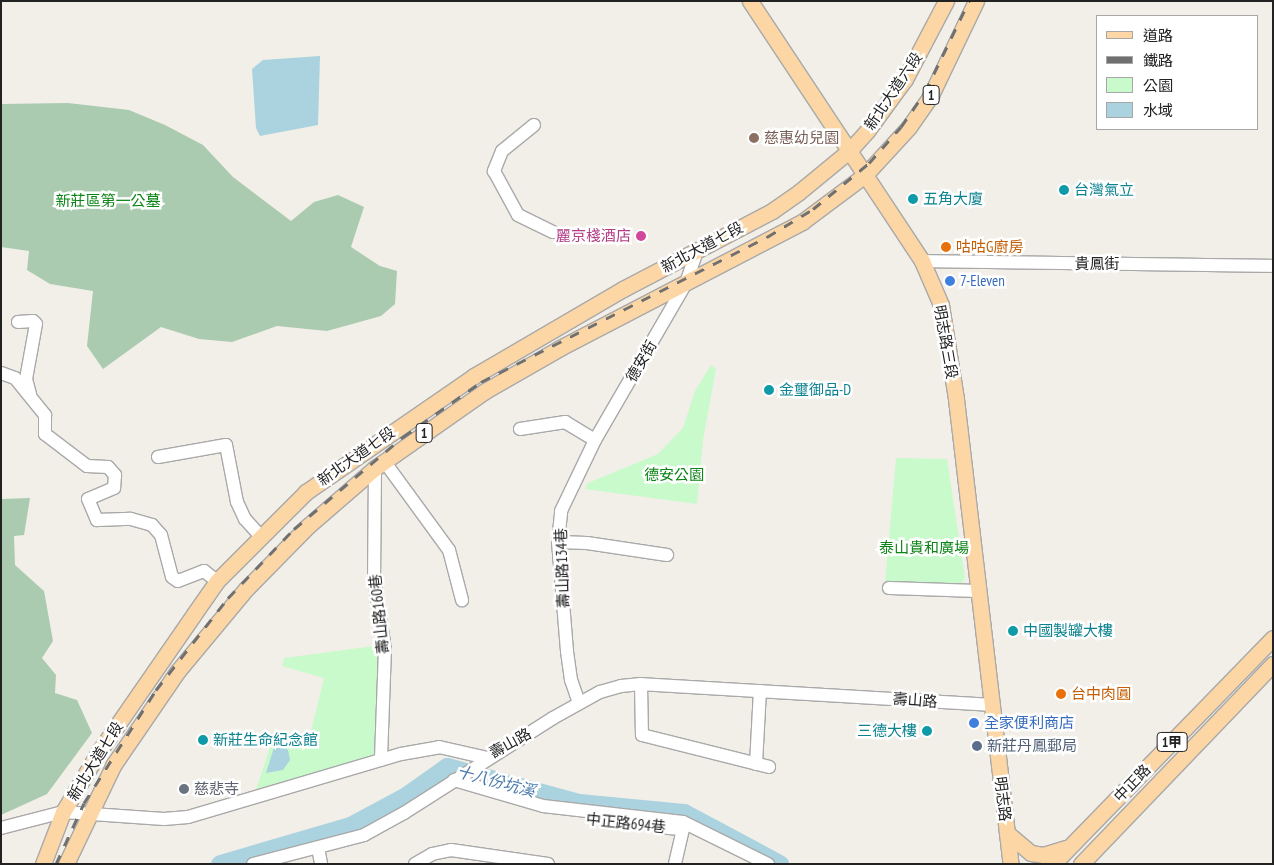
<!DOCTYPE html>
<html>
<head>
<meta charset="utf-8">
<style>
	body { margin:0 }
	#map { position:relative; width:1274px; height:865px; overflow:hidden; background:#f2efe9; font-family:"PT Sans Narrow","Noto Sans TC",sans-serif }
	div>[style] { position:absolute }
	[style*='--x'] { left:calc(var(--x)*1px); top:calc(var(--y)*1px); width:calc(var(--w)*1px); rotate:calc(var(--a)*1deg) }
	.cemetery>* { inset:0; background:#aacbaf }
	.park>* { inset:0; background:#c8facc }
	.water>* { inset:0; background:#aad3df }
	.river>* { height:19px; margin:-9.5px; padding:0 9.5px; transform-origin:9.5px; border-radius:9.5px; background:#aad3df }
	.roads { filter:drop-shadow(1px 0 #a9a9a9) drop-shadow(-1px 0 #a9a9a9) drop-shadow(0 1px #a9a9a9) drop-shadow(0 -1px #a9a9a9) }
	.minor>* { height:12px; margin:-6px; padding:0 6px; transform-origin:6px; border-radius:6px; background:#fff }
	.major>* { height:15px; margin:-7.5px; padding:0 7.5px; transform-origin:7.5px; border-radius:7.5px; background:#fcd6a4 }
	.rail>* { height:3px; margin-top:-1.5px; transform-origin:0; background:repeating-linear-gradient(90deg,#707070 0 10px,transparent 0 20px) }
	.dots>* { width:14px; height:14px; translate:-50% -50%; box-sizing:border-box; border:2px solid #fff; border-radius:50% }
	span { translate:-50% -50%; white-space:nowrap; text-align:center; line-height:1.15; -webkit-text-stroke:5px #fff; paint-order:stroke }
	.shield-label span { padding:1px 4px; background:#fff; border:1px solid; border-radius:4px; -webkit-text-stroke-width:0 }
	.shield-label { font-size:14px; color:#222; font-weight:700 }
	.street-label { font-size:15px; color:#222 }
	.education-label { font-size:15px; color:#785e54 }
	.left { translate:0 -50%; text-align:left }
	.culture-label { font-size:15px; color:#0d838f }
	.right { translate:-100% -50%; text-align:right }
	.park-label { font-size:15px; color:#0c8416 }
	.hotel-label { font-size:15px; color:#b23c85 }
	.food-label { font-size:15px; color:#c56008 }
	.shop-label { font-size:15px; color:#366cbe }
	.service-label { font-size:15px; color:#4e5e75 }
	.worship-label { font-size:15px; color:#5b616d }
	.water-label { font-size:16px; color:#4a7aab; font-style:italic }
	.frame { position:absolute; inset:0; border:2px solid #222; pointer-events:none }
	.legend { position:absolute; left:1096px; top:15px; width:162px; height:115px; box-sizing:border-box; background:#fff; border:1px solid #a7a7a7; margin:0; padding:6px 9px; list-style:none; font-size:15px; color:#222 }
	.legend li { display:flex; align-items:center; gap:10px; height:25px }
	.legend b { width:25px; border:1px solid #a7a7a7 }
</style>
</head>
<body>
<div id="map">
	<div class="cemetery">
		<i style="clip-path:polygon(68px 103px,129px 110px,165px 125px,203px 145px,233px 177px,291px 221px,314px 202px,338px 195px,364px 207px,351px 247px,380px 266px,397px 271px,395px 304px,381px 316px,327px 331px,277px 326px,232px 342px,199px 339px,161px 327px,103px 369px,87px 346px,93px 291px,50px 284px,27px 270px,29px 251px,1px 247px,1px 104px)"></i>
		<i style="clip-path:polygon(30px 498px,24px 535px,14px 536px,15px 565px,44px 591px,53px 641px,42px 658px,56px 675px,55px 693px,77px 700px,92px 733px,47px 794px,1px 815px,1px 499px)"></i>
	</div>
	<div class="park">
		<i style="clip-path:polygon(711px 365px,716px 369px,703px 440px,697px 504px,585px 489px,588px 483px,658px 454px,683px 428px,695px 391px)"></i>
		<i style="clip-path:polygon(896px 458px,947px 459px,965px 578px,959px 587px,885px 583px)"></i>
		<i style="clip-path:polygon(382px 645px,377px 755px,256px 790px,275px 732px,309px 739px,324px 678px,282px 666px,284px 658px)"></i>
	</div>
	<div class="water">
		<i style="clip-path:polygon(320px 56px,318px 125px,260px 136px,256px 128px,252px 69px,263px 60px)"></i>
		<i style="clip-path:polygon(276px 741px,288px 750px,290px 760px,283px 770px,266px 773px)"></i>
	</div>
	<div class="river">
		<i style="--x:220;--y:864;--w:135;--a:-16.3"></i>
		<i style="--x:350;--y:826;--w:64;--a:-28.2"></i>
		<i style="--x:406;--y:796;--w:50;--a:-35.3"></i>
		<i style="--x:447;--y:767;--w:137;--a:15.3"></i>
		<i style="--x:579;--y:803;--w:105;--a:5.4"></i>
		<i style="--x:684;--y:813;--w:108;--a:28.2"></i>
	</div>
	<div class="roads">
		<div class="minor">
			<i style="--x:534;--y:125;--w:41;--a:140.9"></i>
			<i style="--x:502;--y:151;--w:22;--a:112"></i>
			<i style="--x:494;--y:171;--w:50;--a:61.4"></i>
			<i style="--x:518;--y:215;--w:39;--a:26"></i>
			<i style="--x:922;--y:261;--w:351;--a:0.8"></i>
			<i style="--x:18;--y:322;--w:15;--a:-4"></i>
			<i style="--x:33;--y:321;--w:4;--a:45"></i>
			<i style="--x:36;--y:324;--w:56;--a:100.3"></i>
			<i style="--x:26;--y:379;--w:16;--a:75"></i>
			<i style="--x:1;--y:373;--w:15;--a:20"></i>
			<i style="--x:15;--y:378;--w:48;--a:51"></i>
			<i style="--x:45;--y:415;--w:19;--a:90"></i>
			<i style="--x:45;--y:434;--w:53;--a:37.3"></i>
			<i style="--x:87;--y:466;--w:21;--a:3"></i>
			<i style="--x:108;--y:467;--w:11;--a:49"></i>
			<i style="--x:115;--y:475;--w:13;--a:94"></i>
			<i style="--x:114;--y:488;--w:28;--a:157"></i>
			<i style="--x:88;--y:499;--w:23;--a:67"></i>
			<i style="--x:97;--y:520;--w:34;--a:-2"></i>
			<i style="--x:131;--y:519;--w:22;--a:16"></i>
			<i style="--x:152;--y:525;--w:13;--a:48"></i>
			<i style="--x:161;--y:535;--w:43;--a:75.3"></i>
			<i style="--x:172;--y:577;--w:7;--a:34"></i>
			<i style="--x:178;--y:581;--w:28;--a:-21"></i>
			<i style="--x:204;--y:571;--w:16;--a:38"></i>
			<i style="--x:520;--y:429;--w:46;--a:-8.8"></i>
			<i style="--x:565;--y:422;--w:35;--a:31"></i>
			<i style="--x:158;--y:457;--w:69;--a:-10"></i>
			<i style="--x:226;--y:445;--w:58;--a:79.1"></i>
			<i style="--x:237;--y:502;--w:19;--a:65"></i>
			<i style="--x:245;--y:519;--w:24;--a:48"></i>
			<i style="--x:384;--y:461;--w:110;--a:53.9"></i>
			<i style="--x:449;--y:550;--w:52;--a:75.4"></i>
			<i style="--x:375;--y:468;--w:110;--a:90.5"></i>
			<i style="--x:374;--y:578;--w:72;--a:81.2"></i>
			<i style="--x:385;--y:649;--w:111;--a:92.1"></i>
			<i style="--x:558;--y:542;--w:29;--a:2"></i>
			<i style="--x:587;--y:543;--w:81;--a:8.5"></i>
			<i style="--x:889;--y:588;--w:89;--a:1.9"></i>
			<i style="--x:641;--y:684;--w:51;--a:88.9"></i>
			<i style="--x:642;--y:735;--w:131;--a:14.1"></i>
			<i style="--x:579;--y:703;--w:24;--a:-109"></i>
			<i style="--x:571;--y:680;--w:29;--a:-98"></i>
			<i style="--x:567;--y:651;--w:109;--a:-94.7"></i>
			<i style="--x:558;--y:542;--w:31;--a:-84"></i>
			<i style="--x:561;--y:511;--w:79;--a:-64.4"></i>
			<i style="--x:595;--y:440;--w:181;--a:-59.9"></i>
			<i style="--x:686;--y:283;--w:36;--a:-71"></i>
			<i style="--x:756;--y:764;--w:73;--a:-86.9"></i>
			<i style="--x:454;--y:780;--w:93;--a:16.3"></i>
			<i style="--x:543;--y:806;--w:141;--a:6.5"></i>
			<i style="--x:683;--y:822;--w:95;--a:26.3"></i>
			<i style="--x:1;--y:828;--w:64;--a:-14.5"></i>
			<i style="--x:63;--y:812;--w:101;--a:4"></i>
			<i style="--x:164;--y:819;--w:24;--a:-5"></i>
			<i style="--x:188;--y:817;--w:222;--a:-16.5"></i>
			<i style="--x:401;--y:754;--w:39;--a:-10"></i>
			<i style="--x:439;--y:747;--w:49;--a:12.9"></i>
			<i style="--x:668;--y:828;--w:15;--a:4"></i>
			<i style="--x:683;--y:829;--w:36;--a:103"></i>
			<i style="--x:318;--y:848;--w:16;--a:79"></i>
			<i style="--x:253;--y:864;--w:115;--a:-14.6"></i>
			<i style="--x:364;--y:835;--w:46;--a:-28.8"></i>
			<i style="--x:404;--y:813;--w:177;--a:-32.5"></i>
			<i style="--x:553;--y:718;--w:54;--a:-29"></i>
			<i style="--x:600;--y:692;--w:22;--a:-16"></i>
			<i style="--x:621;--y:686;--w:20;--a:-6"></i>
			<i style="--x:641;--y:684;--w:351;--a:3.4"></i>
			<i style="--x:415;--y:864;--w:20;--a:-30"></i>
			<i style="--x:432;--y:854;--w:19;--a:-12"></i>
			<i style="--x:451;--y:850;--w:98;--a:8.2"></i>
		</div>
		<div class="major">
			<i style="--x:750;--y:1;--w:312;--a:56.5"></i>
			<i style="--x:922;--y:261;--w:48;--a:66.6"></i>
			<i style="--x:941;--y:305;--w:95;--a:80.9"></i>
			<i style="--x:956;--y:399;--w:468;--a:83.3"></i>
			<i style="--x:1007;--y:833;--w:31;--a:40"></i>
			<i style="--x:1031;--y:853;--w:12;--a:9"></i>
			<i style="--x:1043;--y:855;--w:24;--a:-17"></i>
			<i style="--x:43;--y:864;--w:56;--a:-69"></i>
			<i style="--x:63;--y:812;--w:72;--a:-59.2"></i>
			<i style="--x:100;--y:750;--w:165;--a:-55.3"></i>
			<i style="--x:194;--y:614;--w:40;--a:-55.1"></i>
			<i style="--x:217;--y:581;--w:126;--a:-45"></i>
			<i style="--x:306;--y:492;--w:204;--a:-34.6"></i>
			<i style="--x:474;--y:376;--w:173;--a:-30.3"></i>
			<i style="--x:623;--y:289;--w:168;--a:-27.6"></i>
			<i style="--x:772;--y:211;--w:33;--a:-35"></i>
			<i style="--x:799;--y:192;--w:65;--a:-39.4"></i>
			<i style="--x:849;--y:151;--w:27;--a:-48"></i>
			<i style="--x:867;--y:131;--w:64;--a:-53.8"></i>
			<i style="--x:905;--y:79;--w:88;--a:-62.3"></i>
			<i style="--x:66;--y:864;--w:111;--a:-64.4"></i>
			<i style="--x:114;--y:764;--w:112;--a:-55.6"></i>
			<i style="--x:177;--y:672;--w:108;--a:-50.3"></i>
			<i style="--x:246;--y:589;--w:88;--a:-45.5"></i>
			<i style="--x:308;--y:526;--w:89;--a:-40.9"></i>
			<i style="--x:375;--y:468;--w:134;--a:-35"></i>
			<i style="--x:485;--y:391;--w:86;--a:-29.8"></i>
			<i style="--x:560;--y:348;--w:273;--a:-27.5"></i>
			<i style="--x:802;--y:222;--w:79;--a:-36.7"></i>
			<i style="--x:865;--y:175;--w:65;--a:-47.5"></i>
			<i style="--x:909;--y:127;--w:39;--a:-55"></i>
			<i style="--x:931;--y:95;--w:104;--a:-64.4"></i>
			<i style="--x:1053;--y:864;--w:315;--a:-45.8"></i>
			<i style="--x:1081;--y:864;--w:277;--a:-46.2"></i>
		</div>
	</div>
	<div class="rail">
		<i style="--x:56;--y:864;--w:67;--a:-65.3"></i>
		<i style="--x:84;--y:803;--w:134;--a:-57.5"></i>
		<i style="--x:156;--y:690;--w:117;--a:-52"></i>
		<i style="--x:228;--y:598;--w:95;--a:-46.3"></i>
		<i style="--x:294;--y:529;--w:143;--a:-40.2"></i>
		<i style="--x:403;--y:437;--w:95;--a:-35.2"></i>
		<i style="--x:481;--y:382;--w:321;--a:-26.9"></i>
		<i style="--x:767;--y:237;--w:54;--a:-31.3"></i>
		<i style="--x:813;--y:209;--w:72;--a:-39.4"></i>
		<i style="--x:869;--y:163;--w:48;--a:-48.4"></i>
		<i style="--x:901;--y:127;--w:42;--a:-55.6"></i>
		<i style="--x:925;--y:92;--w:101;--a:-64.2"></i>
	</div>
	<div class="dots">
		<i style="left:754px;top:138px;background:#8d6e63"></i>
		<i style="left:1064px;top:190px;background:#0f9aa8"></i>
		<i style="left:913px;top:199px;background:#0f9aa8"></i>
		<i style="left:641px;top:236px;background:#d1479c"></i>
		<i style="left:946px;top:247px;background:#e8710a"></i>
		<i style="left:950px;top:281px;background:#3f7fe0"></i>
		<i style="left:769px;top:390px;background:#0f9aa8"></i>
		<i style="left:1013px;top:631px;background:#0f9aa8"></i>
		<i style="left:1061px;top:694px;background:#e8710a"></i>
		<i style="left:974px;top:723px;background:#3f7fe0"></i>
		<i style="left:927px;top:731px;background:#0f9aa8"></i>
		<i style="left:203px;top:740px;background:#0f9aa8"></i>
		<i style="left:977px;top:746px;background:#5c6f8a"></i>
		<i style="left:184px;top:789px;background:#6b7280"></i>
	</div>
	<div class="shield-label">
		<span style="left:931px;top:95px">1</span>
		<span style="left:424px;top:433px">1</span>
		<span style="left:1172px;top:742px">1甲</span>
	</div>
	<div class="street-label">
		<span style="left:893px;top:91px;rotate:-56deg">新北大道六段</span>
		<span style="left:702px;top:247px;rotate:-28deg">新北大道七段</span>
		<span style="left:1097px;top:264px">貴鳳街</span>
		<span style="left:946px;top:342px;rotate:80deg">明志路三段</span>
		<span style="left:641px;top:361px;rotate:-60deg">德安街</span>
		<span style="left:356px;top:456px;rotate:-35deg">新北大道七段</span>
		<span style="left:562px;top:568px;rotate:-92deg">壽山路134巷</span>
		<span style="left:379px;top:614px;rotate:-96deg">壽山路160巷</span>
		<span style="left:915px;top:700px;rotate:4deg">壽山路</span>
		<span style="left:510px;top:743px;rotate:-29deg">壽山路</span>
		<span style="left:95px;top:761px;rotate:-58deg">新北大道七段</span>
		<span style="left:1132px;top:783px;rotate:-46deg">中正路</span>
		<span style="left:1003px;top:799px;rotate:83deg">明志路</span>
		<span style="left:626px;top:823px;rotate:6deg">中正路694巷</span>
	</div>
	<div class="education-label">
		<span class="left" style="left:764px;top:138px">慈惠幼兒園</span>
	</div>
	<div class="culture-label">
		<span class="left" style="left:1074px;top:190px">台灣氣立</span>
		<span class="left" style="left:923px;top:199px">五角大廈</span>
		<span class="left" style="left:779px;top:390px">金璽御品-D</span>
		<span class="left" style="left:1023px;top:631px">中國製罐大樓</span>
		<span class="right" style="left:917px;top:731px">三德大樓</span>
		<span class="left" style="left:213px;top:740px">新莊生命紀念館</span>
	</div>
	<div class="park-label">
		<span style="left:108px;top:201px">新莊區第一公墓</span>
		<span style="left:674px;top:475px">德安公園</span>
		<span style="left:924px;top:548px">泰山貴和廣場</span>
	</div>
	<div class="hotel-label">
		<span class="right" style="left:631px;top:236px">麗京棧酒店</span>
	</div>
	<div class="food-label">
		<span class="left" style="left:956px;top:247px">咕咕G廚房</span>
		<span class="left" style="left:1071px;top:694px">台中肉圓</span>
	</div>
	<div class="shop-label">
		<span class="left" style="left:960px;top:281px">7-Eleven</span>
		<span class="left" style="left:984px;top:723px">全家便利商店</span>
	</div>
	<div class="service-label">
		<span class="left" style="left:987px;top:746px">新莊丹鳳郵局</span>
	</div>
	<div class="worship-label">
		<span class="left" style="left:194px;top:789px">慈悲寺</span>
	</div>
	<div class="water-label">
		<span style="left:496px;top:781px;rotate:15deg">十八份坑溪</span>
	</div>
	<div class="frame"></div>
	<ul class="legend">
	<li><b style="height:6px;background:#fcd6a4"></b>道路</li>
	<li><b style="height:6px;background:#707070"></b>鐵路</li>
	<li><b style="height:14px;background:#c8facc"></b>公園</li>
	<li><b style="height:14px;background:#aad3df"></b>水域</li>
	</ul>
</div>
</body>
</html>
